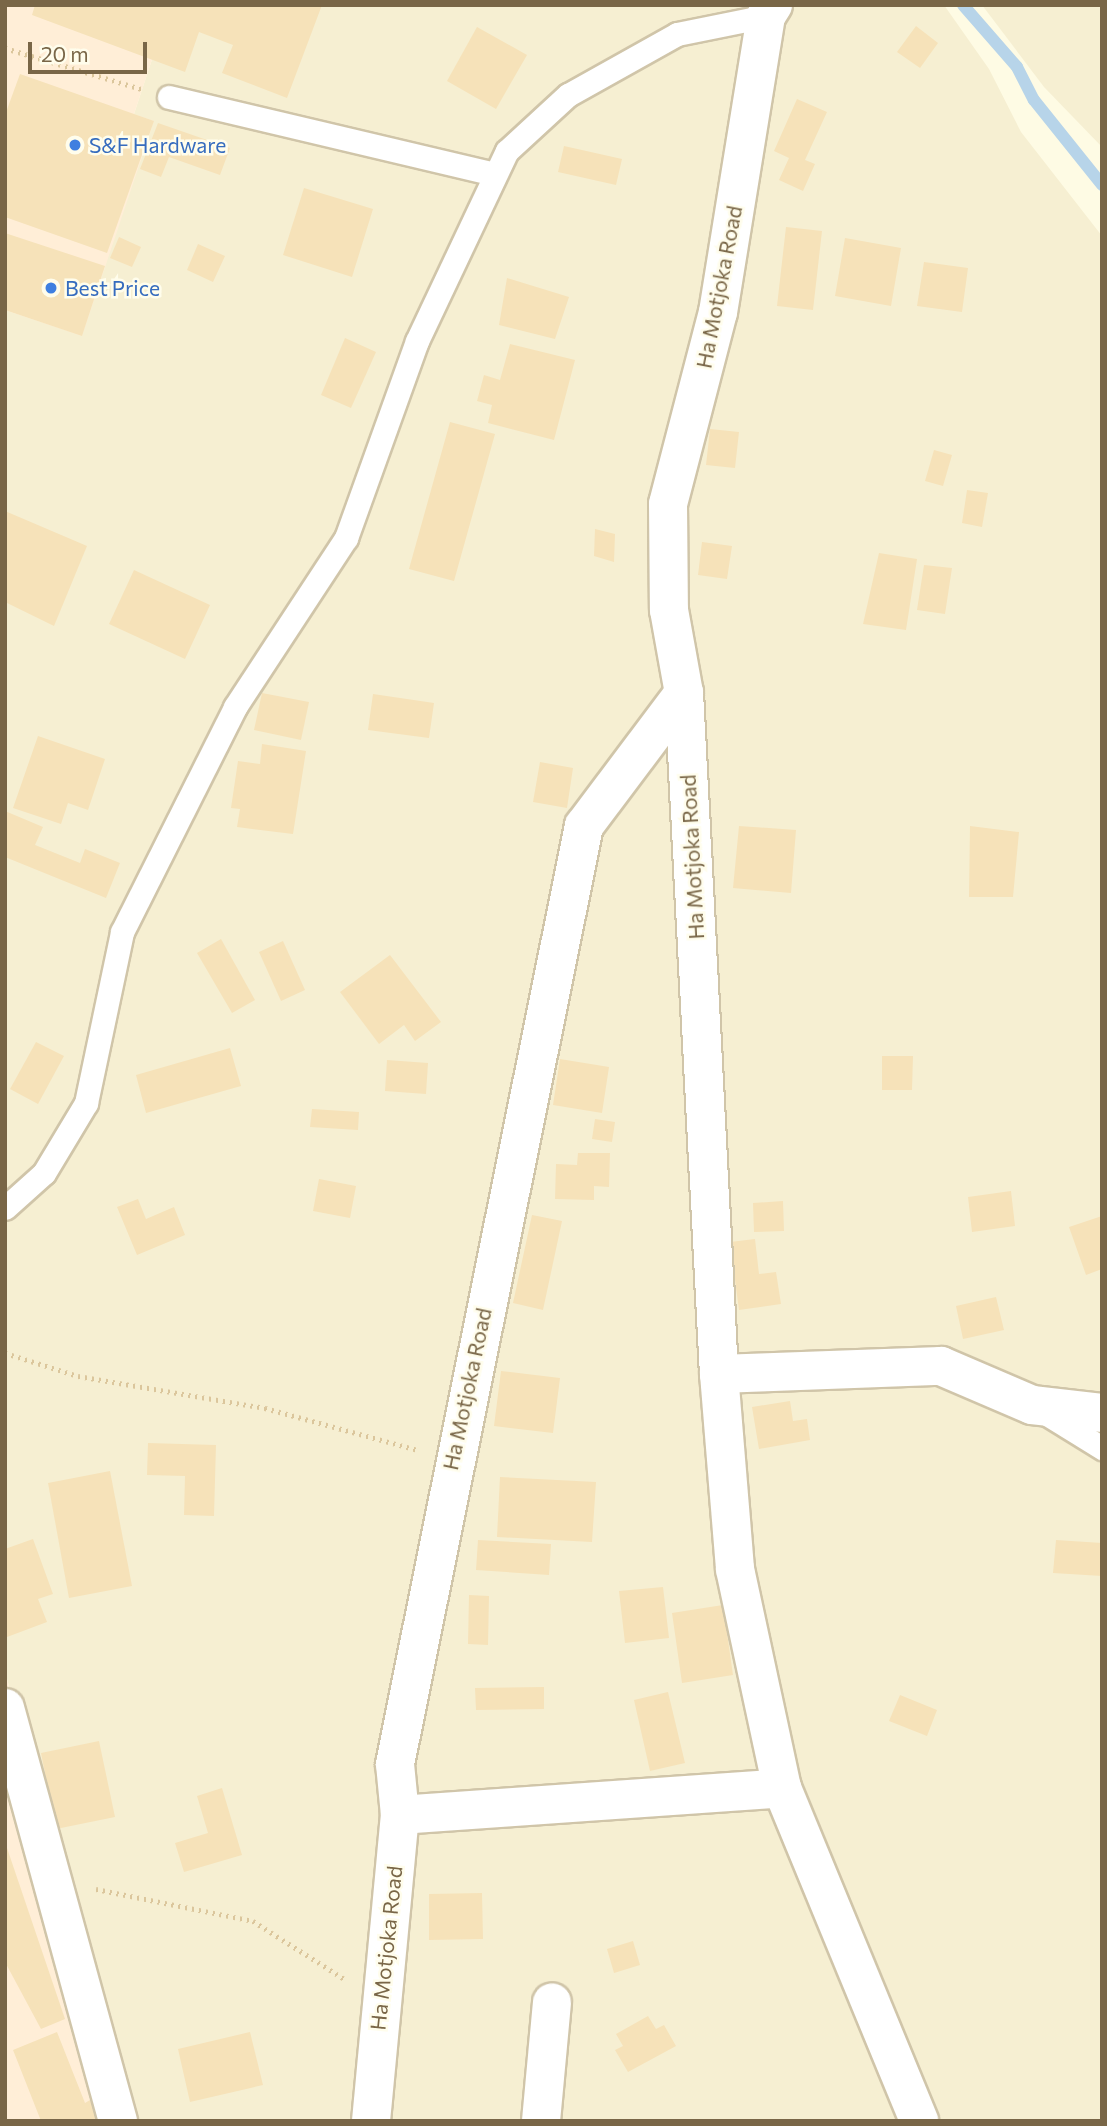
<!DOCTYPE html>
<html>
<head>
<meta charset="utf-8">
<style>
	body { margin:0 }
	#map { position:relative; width:1107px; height:2126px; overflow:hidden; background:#fefbe4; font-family:Commissioner,sans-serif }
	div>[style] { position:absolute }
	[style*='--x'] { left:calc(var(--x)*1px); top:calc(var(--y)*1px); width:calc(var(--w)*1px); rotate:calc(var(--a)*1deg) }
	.residential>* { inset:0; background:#f6efd2 }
	.commercial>* { inset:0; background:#ffeed7 }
	.stream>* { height:12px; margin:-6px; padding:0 6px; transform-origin:6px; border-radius:6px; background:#b7d4e9 }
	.building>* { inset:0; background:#f6e2b9 }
	.path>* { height:4.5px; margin-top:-2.25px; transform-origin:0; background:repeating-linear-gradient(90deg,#dbc69c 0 2px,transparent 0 7px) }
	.roads { filter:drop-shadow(2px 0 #d0c5a9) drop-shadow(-2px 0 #d0c5a9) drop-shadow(0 2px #d0c5a9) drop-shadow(0 -2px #d0c5a9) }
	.service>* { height:23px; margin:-11.5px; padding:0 11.5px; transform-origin:11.5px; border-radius:11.5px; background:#fff }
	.minor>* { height:38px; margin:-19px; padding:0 19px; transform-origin:19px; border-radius:19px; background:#fff }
	.dots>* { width:19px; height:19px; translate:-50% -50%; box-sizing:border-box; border:4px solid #fffdec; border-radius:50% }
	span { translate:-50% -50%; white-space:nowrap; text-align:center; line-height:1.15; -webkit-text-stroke:5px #fffdec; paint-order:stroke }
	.shop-label { font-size:21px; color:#366cbe }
	.left { translate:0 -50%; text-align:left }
	.street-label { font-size:21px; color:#796647 }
	.frame { position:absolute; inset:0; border:7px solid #796647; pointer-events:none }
	.scale { position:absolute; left:28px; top:42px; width:119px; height:32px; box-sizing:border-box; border:4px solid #796647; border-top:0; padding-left:9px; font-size:21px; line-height:24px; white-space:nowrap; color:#796647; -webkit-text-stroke:5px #fffdec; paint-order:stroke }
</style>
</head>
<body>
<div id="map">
	<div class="residential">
		<i style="clip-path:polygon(170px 5px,944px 5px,989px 69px,1021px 132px,1102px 236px,1102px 2121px,135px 2121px,5px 1672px,5px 310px,81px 335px,105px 266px,134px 114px)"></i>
		<i style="clip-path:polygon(982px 5px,1102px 5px,1102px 147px,1044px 87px)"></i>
	</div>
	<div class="commercial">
		<i style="clip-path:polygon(5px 5px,170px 5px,134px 114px,154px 121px,82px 336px,5px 310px)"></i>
		<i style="clip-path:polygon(5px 1672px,41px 1804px,135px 2121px,5px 2121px)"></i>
	</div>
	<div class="stream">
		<i style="--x:963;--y:5;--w:82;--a:48.9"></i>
		<i style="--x:1017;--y:67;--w:37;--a:63"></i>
		<i style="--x:1034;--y:100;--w:109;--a:51.3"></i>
	</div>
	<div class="building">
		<i style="clip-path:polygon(35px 5px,322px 5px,287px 98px,222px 73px,233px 45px,199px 32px,185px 72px,32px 15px)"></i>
		<i style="clip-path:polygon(916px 26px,938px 43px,920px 68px,897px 52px)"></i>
		<i style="clip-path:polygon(477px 27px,527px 55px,496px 109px,447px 81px)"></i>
		<i style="clip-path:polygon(20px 74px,154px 121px,107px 253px,5px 217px,5px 115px)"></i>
		<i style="clip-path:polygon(797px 99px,827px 112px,805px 160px,815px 164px,803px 191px,779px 180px,789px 158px,774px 151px)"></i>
		<i style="clip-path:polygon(158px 123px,230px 148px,220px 175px,169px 157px,161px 177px,140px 169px)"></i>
		<i style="clip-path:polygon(564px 146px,622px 159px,616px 185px,558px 172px)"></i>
		<i style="clip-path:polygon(304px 188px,373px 209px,352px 277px,283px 255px)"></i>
		<i style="clip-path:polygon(786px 227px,822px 231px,813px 310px,777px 306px)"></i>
		<i style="clip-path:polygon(5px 233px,105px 266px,82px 336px,5px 310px)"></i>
		<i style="clip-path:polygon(119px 237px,141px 247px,132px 267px,110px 258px)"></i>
		<i style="clip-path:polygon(845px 238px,901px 248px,891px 306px,835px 296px)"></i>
		<i style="clip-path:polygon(198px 244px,225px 256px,213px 282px,187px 270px)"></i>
		<i style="clip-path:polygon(924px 262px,968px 268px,962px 312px,917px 306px)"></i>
		<i style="clip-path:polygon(507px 278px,569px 297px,555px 339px,499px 325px)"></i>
		<i style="clip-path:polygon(345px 338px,376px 352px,351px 408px,321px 395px)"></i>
		<i style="clip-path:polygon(510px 344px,575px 360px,554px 440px,488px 423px,492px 405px,477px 401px,484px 375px,500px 380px)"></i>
		<i style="clip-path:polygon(450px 422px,495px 434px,454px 581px,409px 569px)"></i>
		<i style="clip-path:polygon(710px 429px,739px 432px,735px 468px,706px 465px)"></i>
		<i style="clip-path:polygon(934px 450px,952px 455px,943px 486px,925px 481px)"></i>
		<i style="clip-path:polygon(967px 490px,988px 493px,982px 527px,962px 523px)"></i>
		<i style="clip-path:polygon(5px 511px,87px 546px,54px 626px,5px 602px)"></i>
		<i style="clip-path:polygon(595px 529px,615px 534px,614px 562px,594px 556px)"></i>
		<i style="clip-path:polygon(702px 542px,732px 546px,727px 579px,698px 575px)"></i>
		<i style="clip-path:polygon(879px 553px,917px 559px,906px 630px,863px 624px)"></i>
		<i style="clip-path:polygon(924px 565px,952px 568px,945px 614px,917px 610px)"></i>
		<i style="clip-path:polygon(134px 570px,210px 605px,185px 659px,109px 624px)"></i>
		<i style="clip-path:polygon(262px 693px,309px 702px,301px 740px,254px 730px)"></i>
		<i style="clip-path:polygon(373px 694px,434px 703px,429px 738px,368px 730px)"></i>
		<i style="clip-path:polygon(38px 736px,105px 759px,88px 810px,68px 803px,61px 824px,13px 808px)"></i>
		<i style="clip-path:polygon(262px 744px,306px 751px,293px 834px,237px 827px,240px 809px,231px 808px,238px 761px,260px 764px)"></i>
		<i style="clip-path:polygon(540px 762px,573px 768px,567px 808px,533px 802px)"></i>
		<i style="clip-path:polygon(5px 811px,43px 827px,35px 845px,80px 863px,85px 849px,120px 863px,106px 898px,5px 857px)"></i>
		<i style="clip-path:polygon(739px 826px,796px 830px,791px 893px,733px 888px)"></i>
		<i style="clip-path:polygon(970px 826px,1019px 832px,1013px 897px,969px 897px)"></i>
		<i style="clip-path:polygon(221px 939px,255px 1000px,232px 1013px,197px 953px)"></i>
		<i style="clip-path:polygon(283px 941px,305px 990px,281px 1001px,259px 952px)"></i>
		<i style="clip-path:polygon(390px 955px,441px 1022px,415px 1041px,404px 1025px,379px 1044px,340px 992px)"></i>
		<i style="clip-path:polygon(36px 1042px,64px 1056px,38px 1104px,10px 1089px)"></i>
		<i style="clip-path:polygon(230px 1048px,241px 1086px,146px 1113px,136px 1075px)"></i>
		<i style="clip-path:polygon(882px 1056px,913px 1056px,912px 1090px,882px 1090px)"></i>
		<i style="clip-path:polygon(560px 1059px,609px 1067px,602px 1113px,553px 1105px)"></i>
		<i style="clip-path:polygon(387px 1060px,428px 1063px,426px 1094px,385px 1091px)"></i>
		<i style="clip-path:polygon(312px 1109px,359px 1112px,358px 1130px,310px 1127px)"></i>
		<i style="clip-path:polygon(595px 1119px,615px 1122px,612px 1142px,592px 1139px)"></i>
		<i style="clip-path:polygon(578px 1153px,610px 1153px,609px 1187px,594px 1186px,594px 1200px,555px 1199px,556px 1164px,577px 1165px)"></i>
		<i style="clip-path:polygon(319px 1179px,356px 1186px,350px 1218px,313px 1211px)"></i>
		<i style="clip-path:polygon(1011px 1191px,1015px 1226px,972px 1232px,968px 1197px)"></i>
		<i style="clip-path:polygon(138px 1199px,146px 1219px,174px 1207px,185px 1235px,137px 1255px,117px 1207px)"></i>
		<i style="clip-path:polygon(783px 1201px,784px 1231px,754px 1232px,753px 1203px)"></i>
		<i style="clip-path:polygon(532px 1215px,562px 1221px,543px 1310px,513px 1303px)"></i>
		<i style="clip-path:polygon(1102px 1216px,1102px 1269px,1086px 1275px,1069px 1227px)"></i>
		<i style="clip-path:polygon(755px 1239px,759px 1274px,776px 1272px,781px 1304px,739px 1310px,730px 1242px)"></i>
		<i style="clip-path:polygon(996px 1297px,1004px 1330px,963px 1339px,956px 1306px)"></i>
		<i style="clip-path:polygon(501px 1371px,560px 1378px,553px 1433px,494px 1426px)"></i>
		<i style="clip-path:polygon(790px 1401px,793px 1421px,807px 1419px,810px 1440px,759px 1449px,752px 1407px)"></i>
		<i style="clip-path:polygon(148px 1443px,216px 1445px,214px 1516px,184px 1515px,185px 1476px,147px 1475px)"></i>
		<i style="clip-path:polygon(110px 1471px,132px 1586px,69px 1598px,48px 1483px)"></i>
		<i style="clip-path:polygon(500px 1477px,596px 1482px,592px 1542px,497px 1537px)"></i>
		<i style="clip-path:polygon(33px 1539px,53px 1594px,38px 1599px,47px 1622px,7px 1637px,5px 1549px)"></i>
		<i style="clip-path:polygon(478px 1540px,551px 1544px,549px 1575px,476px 1570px)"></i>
		<i style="clip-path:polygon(1056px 1540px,1102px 1543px,1102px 1576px,1053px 1573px)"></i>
		<i style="clip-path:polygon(663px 1587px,669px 1638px,625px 1643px,619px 1591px)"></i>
		<i style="clip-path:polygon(469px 1595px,489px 1596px,488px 1645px,468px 1644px)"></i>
		<i style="clip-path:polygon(723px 1605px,733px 1675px,682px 1683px,672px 1613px)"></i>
		<i style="clip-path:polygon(544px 1687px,544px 1709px,476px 1710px,475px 1688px)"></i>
		<i style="clip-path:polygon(668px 1692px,685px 1763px,650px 1771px,634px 1700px)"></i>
		<i style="clip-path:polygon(900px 1695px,937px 1710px,927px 1736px,889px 1721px)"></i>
		<i style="clip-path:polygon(99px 1741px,115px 1817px,56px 1829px,41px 1753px)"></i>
		<i style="clip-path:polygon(222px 1788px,242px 1855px,184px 1872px,175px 1843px,208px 1833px,197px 1796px)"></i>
		<i style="clip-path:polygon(6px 1845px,65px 2019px,41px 2029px,5px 1962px)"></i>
		<i style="clip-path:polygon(482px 1893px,483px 1939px,429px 1940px,429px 1894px)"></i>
		<i style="clip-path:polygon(633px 1941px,640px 1965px,614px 1973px,607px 1949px)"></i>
		<i style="clip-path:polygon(648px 2016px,656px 2029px,664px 2025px,676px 2046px,628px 2072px,615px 2050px,623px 2046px,616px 2034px)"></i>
		<i style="clip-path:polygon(57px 2032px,85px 2103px,90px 2100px,98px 2121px,41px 2121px,13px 2050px)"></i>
		<i style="clip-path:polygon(250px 2032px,263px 2085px,190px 2102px,178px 2049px)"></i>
	</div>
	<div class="path">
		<i style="--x:5;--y:48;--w:143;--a:16.7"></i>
		<i style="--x:5;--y:1353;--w:77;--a:17.5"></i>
		<i style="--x:78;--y:1376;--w:190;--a:9.7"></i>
		<i style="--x:265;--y:1408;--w:159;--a:15.4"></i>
		<i style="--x:96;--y:1889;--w:160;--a:11.5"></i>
		<i style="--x:253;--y:1921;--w:110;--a:32.4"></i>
	</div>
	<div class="roads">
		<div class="service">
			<i style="--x:169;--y:97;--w:335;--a:13.3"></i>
			<i style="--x:5;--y:1208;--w:52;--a:-41.9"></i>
			<i style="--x:44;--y:1173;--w:82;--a:-59"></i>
			<i style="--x:86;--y:1103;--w:175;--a:-78.1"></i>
			<i style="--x:122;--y:932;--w:252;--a:-63.3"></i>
			<i style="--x:235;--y:707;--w:202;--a:-56.7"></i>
			<i style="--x:346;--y:538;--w:209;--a:-70.2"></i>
			<i style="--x:417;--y:341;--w:210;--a:-64.7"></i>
			<i style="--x:507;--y:151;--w:83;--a:-42.6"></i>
			<i style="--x:568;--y:95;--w:125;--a:-29.2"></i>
			<i style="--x:677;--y:34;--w:91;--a:-11.4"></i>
			<i style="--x:1047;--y:1414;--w:65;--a:31.7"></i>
		</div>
		<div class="minor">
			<i style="--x:773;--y:5;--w:13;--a:122"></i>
			<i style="--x:766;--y:16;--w:300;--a:99.2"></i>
			<i style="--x:718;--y:312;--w:198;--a:104.6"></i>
			<i style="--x:668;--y:504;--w:106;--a:89.5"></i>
			<i style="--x:669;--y:610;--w:84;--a:79.8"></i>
			<i style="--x:684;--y:693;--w:682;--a:87.06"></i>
			<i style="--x:719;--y:1374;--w:196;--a:85.3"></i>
			<i style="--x:735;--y:1569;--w:224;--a:77.9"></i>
			<i style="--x:782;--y:1788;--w:360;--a:67.6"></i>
			<i style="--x:719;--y:1374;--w:222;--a:-2.1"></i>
			<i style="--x:941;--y:1366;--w:99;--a:23.2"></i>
			<i style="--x:1032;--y:1405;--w:70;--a:6.5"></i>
			<i style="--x:5;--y:1708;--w:428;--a:74.7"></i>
			<i style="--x:400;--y:1815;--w:383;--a:-4"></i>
			<i style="--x:371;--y:2121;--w:307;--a:-84.6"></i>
			<i style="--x:400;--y:1815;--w:51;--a:-95.6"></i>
			<i style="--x:395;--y:1764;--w:957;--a:-78.61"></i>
			<i style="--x:584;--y:826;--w:166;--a:-53.1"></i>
			<i style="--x:541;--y:2121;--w:119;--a:-84.7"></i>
		</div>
	</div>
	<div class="dots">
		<i style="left:75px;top:145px;background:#3f7fe0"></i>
		<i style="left:51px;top:288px;background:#3f7fe0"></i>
	</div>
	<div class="shop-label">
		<span class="left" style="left:89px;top:145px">S&amp;F Hardware</span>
		<span class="left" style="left:65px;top:288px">Best Price</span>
	</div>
	<div class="street-label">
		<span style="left:719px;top:287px;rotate:-79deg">Ha Motjoka Road</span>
		<span style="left:692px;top:857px;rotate:-93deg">Ha Motjoka Road</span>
		<span style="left:467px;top:1389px;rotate:-78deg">Ha Motjoka Road</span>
		<span style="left:386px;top:1948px;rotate:-84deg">Ha Motjoka Road</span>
	</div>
	<div class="frame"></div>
	<div class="scale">20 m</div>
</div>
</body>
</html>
